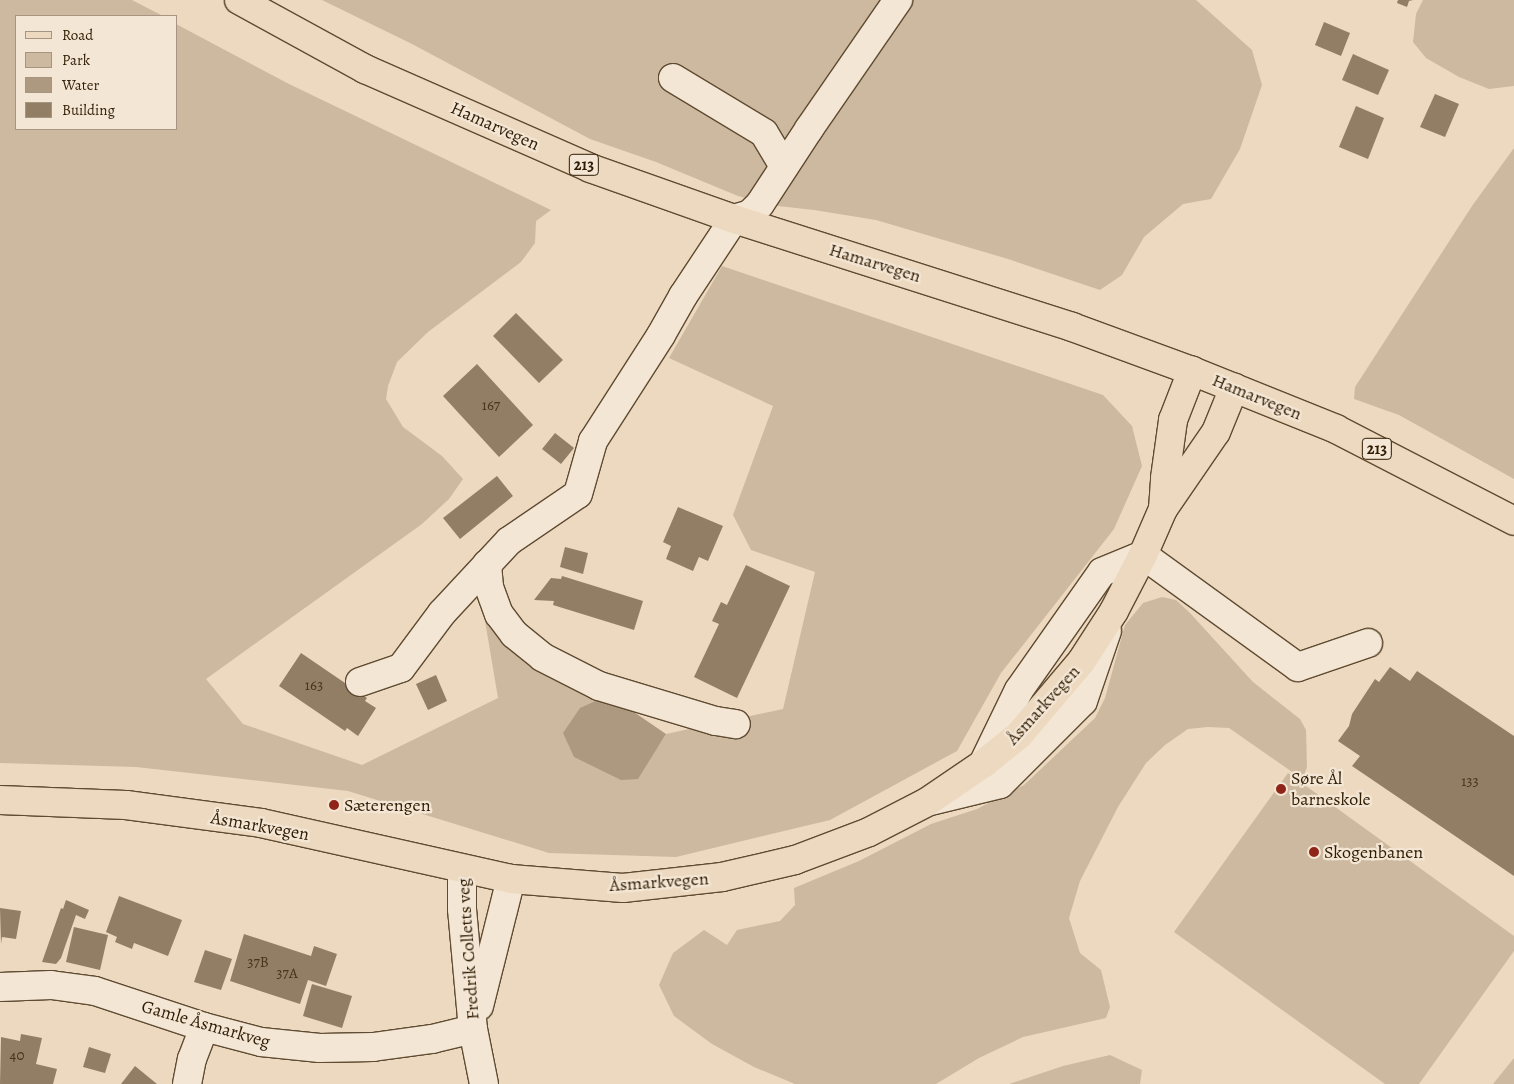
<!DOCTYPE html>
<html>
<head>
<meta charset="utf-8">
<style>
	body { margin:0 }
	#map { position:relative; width:1514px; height:1084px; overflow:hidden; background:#edd9bf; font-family:Alegreya,serif }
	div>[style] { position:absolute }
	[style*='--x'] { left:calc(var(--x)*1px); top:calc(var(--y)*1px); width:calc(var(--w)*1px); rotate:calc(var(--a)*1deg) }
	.green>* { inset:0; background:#cdb99f }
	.water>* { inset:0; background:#ad997f }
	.building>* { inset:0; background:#927e64 }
	.roads { filter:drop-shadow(1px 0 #5f4b31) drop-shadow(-1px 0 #5f4b31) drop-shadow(0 1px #5f4b31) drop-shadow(0 -1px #5f4b31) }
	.minor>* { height:28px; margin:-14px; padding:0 14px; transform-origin:14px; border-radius:14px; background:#f3e6d5 }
	.major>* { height:28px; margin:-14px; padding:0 14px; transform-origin:14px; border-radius:14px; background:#edd9bf }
	.dots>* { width:14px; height:14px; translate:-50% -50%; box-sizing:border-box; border:2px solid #f3e6d5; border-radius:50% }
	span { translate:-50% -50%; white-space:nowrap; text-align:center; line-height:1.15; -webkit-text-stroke:4.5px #f3e6d5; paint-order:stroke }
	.number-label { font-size:15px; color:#48341a }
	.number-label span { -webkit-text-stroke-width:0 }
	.shield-label span { padding:1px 4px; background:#f3e6d5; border:1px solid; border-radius:4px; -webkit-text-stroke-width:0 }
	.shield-label { font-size:16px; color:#301c02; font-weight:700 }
	.street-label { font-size:18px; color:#301c02 }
	.poi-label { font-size:18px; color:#301c02 }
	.left { translate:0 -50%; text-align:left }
	.legend { position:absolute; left:15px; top:15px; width:162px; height:115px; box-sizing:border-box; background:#f3e6d5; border:1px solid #a59581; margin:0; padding:6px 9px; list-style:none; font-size:15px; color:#301c02 }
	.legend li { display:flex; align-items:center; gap:10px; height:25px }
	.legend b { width:25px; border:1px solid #a59581 }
</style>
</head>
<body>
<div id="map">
	<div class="green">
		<i style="clip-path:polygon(0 0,132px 0,163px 16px,16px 16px,16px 129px,176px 129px,176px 24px,289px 84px,551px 210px,536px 221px,535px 243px,521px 262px,428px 332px,397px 362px,388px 386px,386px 399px,403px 427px,442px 456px,463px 479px,449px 499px,422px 524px,206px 679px,243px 724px,362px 765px,498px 698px,484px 615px,499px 597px,541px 650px,609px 695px,638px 778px,666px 734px,783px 709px,815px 572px,751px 550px,733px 515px,773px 406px,669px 358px,722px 266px,1103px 395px,1132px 426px,1142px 466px,1114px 529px,1001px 673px,957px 751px,830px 820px,676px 857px,549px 853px,348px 791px,136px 767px,0 763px)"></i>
		<i style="clip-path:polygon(322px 0,1196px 0,1252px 50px,1262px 85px,1240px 149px,1211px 199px,1183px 204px,1144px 237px,1122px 275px,1100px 290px,1008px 259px,876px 220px,814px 210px,778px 206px,738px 196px,656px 162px,590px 139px,412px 44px)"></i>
		<i style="clip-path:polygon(1423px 0,1514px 0,1514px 86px,1489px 89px,1459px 77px,1426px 58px,1413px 42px,1416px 14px)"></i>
		<i style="clip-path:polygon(1514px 148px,1514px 479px,1399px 415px,1354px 399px,1355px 387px,1472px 206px)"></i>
		<i style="clip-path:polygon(1162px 597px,1176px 600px,1190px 613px,1253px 682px,1300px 719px,1306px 730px,1307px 767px,1304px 775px,1298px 776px,1229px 728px,1208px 727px,1188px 729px,1165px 745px,1146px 763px,1118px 807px,1080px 881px,1069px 918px,1080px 953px,1101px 970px,1110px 1007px,1106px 1018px,1023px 1037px,979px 1058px,936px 1084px,795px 1084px,754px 1067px,712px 1044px,674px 1016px,659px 985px,673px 953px,704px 930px,727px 945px,737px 930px,780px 921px,795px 905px,794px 888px,859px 861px,931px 824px,977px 809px,1024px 785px,1095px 718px,1105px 698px,1125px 625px,1143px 603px)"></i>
		<i style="clip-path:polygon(1288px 773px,1514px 936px,1514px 951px,1419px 1084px,1385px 1084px,1174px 932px)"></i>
		<i style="clip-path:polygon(1110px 1055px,1142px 1070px,1140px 1084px,1009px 1084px,1063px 1066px)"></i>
		<i style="clip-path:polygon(1514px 1058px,1514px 1084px,1493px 1084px,1501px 1074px)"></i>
	</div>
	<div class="water">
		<i style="clip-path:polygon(609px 695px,666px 734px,638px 779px,621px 780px,574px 757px,563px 733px,580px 708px)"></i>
	</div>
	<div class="building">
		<i style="clip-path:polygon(1398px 0,1413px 0,1409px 1px,1407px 7px,1397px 3px)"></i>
		<i style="clip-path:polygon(1324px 22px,1350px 33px,1341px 56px,1315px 45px)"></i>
		<i style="clip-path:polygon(1353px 54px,1389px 70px,1378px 95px,1342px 80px)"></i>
		<i style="clip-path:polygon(1435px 94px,1459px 104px,1445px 137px,1420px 127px)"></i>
		<i style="clip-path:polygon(1356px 106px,1384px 118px,1368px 159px,1339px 147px)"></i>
		<i style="clip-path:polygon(516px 313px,563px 360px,539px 383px,493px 336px)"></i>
		<i style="clip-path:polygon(477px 364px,533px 425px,499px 457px,443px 396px)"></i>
		<i style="clip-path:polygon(555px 433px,574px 448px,561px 464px,542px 449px)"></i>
		<i style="clip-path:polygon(497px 476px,513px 496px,460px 539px,443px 518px)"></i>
		<i style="clip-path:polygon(678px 507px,723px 526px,708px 561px,699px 557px,693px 571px,666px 559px,671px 546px,663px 542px)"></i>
		<i style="clip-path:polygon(565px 547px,588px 553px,583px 574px,560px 567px)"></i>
		<i style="clip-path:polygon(746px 565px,790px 586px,737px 698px,694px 677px,719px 624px,712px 621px,721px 602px,727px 605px)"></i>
		<i style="clip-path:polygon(562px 576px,643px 601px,634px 630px,553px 605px,554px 601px,534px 600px,551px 578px,561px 579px)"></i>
		<i style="clip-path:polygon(301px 653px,367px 698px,365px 701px,376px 708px,358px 736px,347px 728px,345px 731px,279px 686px)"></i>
		<i style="clip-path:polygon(1390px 667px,1410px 681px,1417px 671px,1514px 736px,1514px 876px,1352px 766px,1360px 756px,1338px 741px,1349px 726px,1352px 714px,1375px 679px,1379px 682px)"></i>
		<i style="clip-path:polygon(436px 675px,447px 701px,428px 710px,416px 684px)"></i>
		<i style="clip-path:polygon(119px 896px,182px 920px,168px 956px,134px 943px,132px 949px,115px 942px,117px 937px,106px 932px)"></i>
		<i style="clip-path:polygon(66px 900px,89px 910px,85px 919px,76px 915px,61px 958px,56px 964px,42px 962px,61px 908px,63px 909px)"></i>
		<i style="clip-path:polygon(0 908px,21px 911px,16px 939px,2px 937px,1px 944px)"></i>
		<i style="clip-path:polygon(74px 927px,108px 935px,100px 970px,66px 962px)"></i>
		<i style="clip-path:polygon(244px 934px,311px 956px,314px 946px,337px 954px,326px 986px,308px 980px,300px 1004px,230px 981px)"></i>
		<i style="clip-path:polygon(205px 950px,232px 959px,221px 990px,194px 982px)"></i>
		<i style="clip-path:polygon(312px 984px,352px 996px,342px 1028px,303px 1016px)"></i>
		<i style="clip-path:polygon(21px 1034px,42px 1038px,36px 1064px,57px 1069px,53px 1084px,0 1084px,1px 1037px,20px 1041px)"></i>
		<i style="clip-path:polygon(89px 1047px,111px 1054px,105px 1073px,83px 1067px)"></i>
		<i style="clip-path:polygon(135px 1066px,157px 1084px,121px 1084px)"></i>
	</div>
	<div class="roads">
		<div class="minor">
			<i style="--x:673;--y:78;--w:106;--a:31.1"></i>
			<i style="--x:764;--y:133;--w:39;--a:59"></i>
			<i style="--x:487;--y:564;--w:23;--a:85"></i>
			<i style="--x:489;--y:587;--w:29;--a:70"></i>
			<i style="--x:499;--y:614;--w:25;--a:53"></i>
			<i style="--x:514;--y:634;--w:36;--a:39"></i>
			<i style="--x:542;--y:657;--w:64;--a:27"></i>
			<i style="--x:599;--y:686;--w:122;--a:16.7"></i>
			<i style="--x:716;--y:721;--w:20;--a:9"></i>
			<i style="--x:360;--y:682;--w:43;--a:-18.9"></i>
			<i style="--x:401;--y:668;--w:69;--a:-53.3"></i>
			<i style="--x:442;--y:613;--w:98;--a:-47.1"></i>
			<i style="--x:509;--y:541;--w:83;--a:-34.3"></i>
			<i style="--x:578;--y:494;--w:55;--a:-74.2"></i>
			<i style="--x:593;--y:441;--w:126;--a:-57.3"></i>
			<i style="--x:661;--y:335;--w:45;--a:-60.6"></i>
			<i style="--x:683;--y:296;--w:92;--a:-56.5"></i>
			<i style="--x:734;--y:219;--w:17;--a:-17"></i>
			<i style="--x:750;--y:214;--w:14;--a:-45"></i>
			<i style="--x:760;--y:204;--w:90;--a:-56.8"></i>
			<i style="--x:809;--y:129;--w:157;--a:-55.4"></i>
			<i style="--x:983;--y:764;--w:82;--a:-64.1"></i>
			<i style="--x:1019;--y:690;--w:144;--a:-54.9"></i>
			<i style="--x:1102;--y:572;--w:44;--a:-22.5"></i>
			<i style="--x:1143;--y:555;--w:191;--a:35.9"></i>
			<i style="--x:1298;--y:667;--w:74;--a:-18.9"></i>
			<i style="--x:931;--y:801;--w:71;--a:-13.8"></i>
			<i style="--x:1000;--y:784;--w:117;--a:-45"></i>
			<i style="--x:1083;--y:701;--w:74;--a:-71.1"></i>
			<i style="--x:462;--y:870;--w:39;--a:90"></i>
			<i style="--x:462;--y:909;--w:121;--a:84.8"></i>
			<i style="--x:473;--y:1029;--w:56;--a:78.7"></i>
			<i style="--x:0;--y:987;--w:51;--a:-2.2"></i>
			<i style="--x:51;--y:985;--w:44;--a:7.8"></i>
			<i style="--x:95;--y:991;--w:115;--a:18.3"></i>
			<i style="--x:204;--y:1027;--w:59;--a:14.7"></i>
			<i style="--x:261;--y:1042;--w:59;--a:5.8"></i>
			<i style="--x:320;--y:1048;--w:53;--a:-1.1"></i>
			<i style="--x:373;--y:1047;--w:60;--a:-7.7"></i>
			<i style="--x:432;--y:1039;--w:42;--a:-13.7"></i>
			<i style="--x:479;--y:1006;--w:131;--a:-75.9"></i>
			<i style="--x:187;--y:1084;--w:25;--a:-79"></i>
			<i style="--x:192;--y:1059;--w:34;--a:-69"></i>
		</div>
		<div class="major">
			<i style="--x:239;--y:0;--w:144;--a:28.7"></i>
			<i style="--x:365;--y:69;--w:246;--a:23.7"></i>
			<i style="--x:590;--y:168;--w:153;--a:19.5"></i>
			<i style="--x:734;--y:219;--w:355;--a:17.7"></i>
			<i style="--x:1072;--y:327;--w:128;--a:20.1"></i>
			<i style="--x:1192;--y:371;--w:155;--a:21.9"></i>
			<i style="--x:1336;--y:429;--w:200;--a:27.3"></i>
			<i style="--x:1163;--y:509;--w:31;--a:-86"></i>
			<i style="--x:1165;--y:478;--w:59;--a:-82.1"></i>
			<i style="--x:1173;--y:420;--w:53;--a:-68.8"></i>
			<i style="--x:0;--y:800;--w:126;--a:2.3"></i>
			<i style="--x:126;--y:805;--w:136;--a:7.6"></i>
			<i style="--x:261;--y:823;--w:256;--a:12.6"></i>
			<i style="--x:511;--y:879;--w:112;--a:4.6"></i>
			<i style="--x:623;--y:888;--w:100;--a:-6.3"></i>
			<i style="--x:722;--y:877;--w:75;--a:-13.1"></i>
			<i style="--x:795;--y:860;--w:79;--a:-20.7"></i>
			<i style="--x:869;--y:832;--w:65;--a:-27.3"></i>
			<i style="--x:927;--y:802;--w:68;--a:-34.2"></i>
			<i style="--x:983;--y:764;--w:46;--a:-38.9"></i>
			<i style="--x:1019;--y:735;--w:96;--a:-49.7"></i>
			<i style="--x:1081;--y:662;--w:61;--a:-57.1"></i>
			<i style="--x:1114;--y:611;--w:63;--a:-62.6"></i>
			<i style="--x:1143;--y:555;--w:50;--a:-66.5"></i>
			<i style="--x:1163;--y:509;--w:93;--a:-55.5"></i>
			<i style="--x:1216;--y:432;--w:48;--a:-67.8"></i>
		</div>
	</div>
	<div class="dots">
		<i style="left:1281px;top:789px;background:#8f2418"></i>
		<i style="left:334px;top:805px;background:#8f2418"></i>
		<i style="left:1314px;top:852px;background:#8f2418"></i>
	</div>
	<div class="number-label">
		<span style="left:491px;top:406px">167</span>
		<span style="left:314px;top:686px">163</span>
		<span style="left:1470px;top:782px">133</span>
		<span style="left:258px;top:963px">37B</span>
		<span style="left:287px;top:974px">37A</span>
		<span style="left:17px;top:1056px">40</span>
	</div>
	<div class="shield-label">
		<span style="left:584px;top:165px">213</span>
		<span style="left:1377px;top:449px">213</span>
	</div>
	<div class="street-label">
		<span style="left:495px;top:126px;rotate:24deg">Hamarvegen</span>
		<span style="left:875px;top:263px;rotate:17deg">Hamarvegen</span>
		<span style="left:1257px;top:397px;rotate:22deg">Hamarvegen</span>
		<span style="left:1043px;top:705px;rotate:-48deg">Åsmarkvegen</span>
		<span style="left:260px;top:826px;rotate:10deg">Åsmarkvegen</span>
		<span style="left:659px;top:882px;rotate:-4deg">Åsmarkvegen</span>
		<span style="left:468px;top:949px;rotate:-94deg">Fredrik Colletts veg</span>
		<span style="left:206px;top:1024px;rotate:16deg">Gamle Åsmarkveg</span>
	</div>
	<div class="poi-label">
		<span class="left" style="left:1291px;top:789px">Søre Ål<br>barneskole</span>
		<span class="left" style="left:344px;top:805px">Sæterengen</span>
		<span class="left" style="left:1324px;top:852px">Skogenbanen</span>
	</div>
	<ul class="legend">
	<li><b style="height:6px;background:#edd9bf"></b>Road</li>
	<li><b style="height:14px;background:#cdb99f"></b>Park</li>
	<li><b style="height:14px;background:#ad997f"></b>Water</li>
	<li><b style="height:14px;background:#927e64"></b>Building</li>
	</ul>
</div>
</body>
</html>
